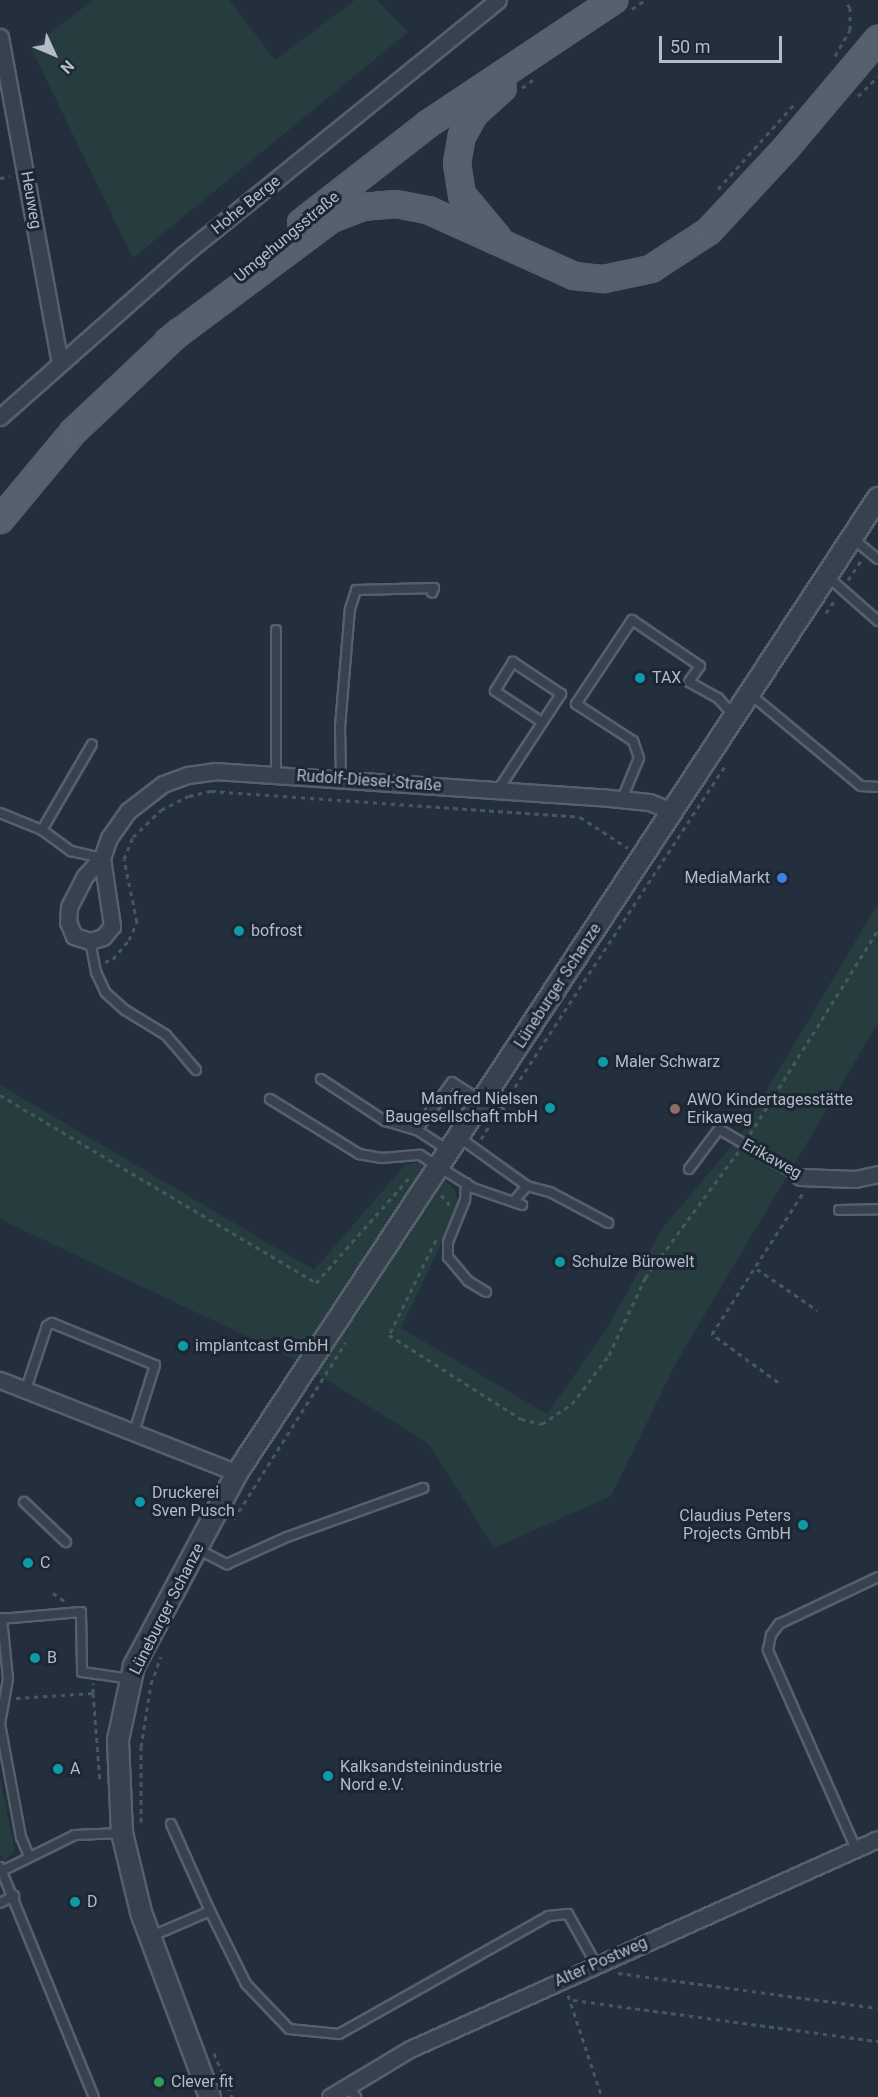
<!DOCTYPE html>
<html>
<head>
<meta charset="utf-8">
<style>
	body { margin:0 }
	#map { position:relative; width:878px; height:2097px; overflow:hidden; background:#242f3e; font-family:Roboto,sans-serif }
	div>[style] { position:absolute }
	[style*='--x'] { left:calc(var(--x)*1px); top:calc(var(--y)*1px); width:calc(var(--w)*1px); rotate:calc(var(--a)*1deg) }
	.green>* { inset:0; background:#263c3f }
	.path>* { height:3px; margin-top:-1.5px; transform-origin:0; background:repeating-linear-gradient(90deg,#44595c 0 4.5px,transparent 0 9px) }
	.roads { filter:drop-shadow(2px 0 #565f6c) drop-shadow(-2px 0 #565f6c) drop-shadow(0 2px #565f6c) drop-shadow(0 -2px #565f6c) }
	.service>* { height:8px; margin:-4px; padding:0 4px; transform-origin:4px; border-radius:4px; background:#38414e }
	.minor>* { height:15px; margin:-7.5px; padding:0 7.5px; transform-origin:7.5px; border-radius:7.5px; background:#38414e }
	.tertiary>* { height:20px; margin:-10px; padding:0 10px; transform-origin:10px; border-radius:10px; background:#38414e }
	.primary>* { height:24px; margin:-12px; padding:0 12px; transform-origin:12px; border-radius:12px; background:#56606e }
	.dots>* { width:16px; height:16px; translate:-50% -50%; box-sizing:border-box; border:3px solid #1d2633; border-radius:50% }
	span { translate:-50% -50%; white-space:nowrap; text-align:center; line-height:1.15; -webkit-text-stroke:6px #1d2633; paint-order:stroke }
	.street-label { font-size:16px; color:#b4bcc9 }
	.poi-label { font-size:16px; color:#b4bcc9 }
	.left { translate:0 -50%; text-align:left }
	.right { translate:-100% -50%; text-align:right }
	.north { position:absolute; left:24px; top:24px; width:60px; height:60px; -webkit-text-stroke:4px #1d2633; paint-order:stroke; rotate:134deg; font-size:16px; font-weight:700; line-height:24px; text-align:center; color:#b4bcc9 }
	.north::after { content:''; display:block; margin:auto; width:21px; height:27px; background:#b4bcc9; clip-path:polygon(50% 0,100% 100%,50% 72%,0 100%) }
	.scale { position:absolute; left:659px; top:36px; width:123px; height:27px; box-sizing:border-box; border:3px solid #b4bcc9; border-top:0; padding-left:8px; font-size:18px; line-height:21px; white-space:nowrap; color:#b4bcc9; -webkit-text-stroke:4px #1d2633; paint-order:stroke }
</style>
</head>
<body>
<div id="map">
	<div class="green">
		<i style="clip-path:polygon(93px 0,229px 0,275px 60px,355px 0,377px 0,408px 32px,133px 258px,31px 48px)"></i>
		<i style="clip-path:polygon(878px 903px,878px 1023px,676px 1363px,611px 1496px,494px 1548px,429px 1444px,290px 1357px,0 1219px,0 1085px,314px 1270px,405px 1165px,421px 1162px,454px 1188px,459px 1206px,401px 1328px,547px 1414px,608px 1327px,662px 1229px,739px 1137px)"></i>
		<i style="clip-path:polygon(0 1778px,15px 1851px,4px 1861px,0 1853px)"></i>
	</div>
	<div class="path">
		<i style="--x:632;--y:9;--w:16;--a:-35"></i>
		<i style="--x:835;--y:56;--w:30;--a:-60"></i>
		<i style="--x:850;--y:30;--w:22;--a:-90"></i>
		<i style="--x:850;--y:8;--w:9;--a:-122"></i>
		<i style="--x:522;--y:88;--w:15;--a:-37"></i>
		<i style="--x:858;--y:96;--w:28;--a:-44"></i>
		<i style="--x:0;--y:178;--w:10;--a:-11"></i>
		<i style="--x:718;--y:189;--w:117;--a:-48.1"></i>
		<i style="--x:848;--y:580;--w:23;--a:-56"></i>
		<i style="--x:826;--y:613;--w:18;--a:-56"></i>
		<i style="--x:105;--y:962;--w:9;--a:-21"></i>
		<i style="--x:113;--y:959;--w:25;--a:-50"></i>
		<i style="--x:129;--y:940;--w:20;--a:-66"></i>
		<i style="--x:137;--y:922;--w:64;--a:-101.7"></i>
		<i style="--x:124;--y:859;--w:24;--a:-68"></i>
		<i style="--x:133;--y:837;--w:39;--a:-44"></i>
		<i style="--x:161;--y:810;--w:31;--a:-27"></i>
		<i style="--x:189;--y:796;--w:23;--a:-13"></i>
		<i style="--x:211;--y:791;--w:370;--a:4"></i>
		<i style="--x:580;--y:817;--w:57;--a:32.9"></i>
		<i style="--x:0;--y:1095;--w:368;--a:30.7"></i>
		<i style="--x:316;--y:1283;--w:140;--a:-48.5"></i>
		<i style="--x:505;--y:1102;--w:402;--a:-56.8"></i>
		<i style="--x:750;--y:1134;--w:241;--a:-57.9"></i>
		<i style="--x:481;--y:1139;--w:22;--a:-58"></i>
		<i style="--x:441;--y:1195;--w:13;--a:48"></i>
		<i style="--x:436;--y:1240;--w:106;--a:116.3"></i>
		<i style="--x:389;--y:1335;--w:156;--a:32.5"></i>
		<i style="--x:521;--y:1419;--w:22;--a:13"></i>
		<i style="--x:542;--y:1424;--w:36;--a:-34"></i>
		<i style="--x:572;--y:1404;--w:61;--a:-52.9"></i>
		<i style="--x:609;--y:1355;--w:85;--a:-64.9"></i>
		<i style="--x:645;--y:1278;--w:157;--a:-53.6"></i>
		<i style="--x:757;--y:1269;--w:73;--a:34.3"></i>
		<i style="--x:778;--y:1382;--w:82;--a:-144"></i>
		<i style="--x:712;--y:1334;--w:170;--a:-57.2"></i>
		<i style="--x:234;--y:1519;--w:209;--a:-57.7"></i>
		<i style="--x:53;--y:1593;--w:16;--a:35"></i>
		<i style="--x:93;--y:1693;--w:88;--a:85.5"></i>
		<i style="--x:16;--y:1698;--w:77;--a:-3.7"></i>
		<i style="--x:93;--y:1693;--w:10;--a:-90"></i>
		<i style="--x:141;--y:1822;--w:75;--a:-90"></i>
		<i style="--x:141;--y:1747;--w:64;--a:-81"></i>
		<i style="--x:151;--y:1684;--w:29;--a:-70"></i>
		<i style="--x:618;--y:1973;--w:262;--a:7.7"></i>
		<i style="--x:568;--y:1995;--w:108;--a:71.6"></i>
		<i style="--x:573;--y:2000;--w:308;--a:7.7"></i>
		<i style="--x:214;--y:2053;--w:48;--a:67.8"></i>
	</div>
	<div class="roads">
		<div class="service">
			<i style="--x:852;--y:538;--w:33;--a:39"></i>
			<i style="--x:827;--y:576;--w:68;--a:41.4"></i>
			<i style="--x:750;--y:694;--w:144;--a:39.7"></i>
			<i style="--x:861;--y:786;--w:17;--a:3"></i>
			<i style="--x:276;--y:774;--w:144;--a:-90"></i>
			<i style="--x:341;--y:778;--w:51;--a:-91.1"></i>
			<i style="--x:340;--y:727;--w:118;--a:-85.2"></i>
			<i style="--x:350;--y:609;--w:20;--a:-72"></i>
			<i style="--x:356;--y:590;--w:78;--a:-1.5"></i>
			<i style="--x:434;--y:588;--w:5;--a:112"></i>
			<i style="--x:498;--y:790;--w:115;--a:-56.7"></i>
			<i style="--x:561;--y:694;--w:58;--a:-146.3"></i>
			<i style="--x:513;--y:662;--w:34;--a:122"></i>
			<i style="--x:495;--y:691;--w:56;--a:33.4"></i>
			<i style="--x:622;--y:799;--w:44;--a:-67.5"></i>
			<i style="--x:639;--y:758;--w:18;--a:-109"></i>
			<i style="--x:633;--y:741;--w:68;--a:-147"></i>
			<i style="--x:576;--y:704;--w:101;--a:-56.3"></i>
			<i style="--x:632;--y:620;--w:82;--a:34.1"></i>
			<i style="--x:700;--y:666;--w:19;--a:125"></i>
			<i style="--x:689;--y:682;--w:33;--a:29"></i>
			<i style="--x:718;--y:698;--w:24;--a:48"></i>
			<i style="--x:0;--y:813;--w:45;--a:22"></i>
			<i style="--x:42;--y:830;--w:36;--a:36"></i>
			<i style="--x:71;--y:851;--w:31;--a:13"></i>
			<i style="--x:42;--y:830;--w:99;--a:-59.8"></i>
			<i style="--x:90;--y:941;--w:32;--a:79"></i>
			<i style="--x:96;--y:972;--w:23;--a:65"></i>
			<i style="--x:106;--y:993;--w:25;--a:42"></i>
			<i style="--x:125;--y:1010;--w:48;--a:31.4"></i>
			<i style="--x:166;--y:1035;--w:46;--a:49.4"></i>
			<i style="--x:321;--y:1079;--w:77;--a:33.3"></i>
			<i style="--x:385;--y:1121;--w:33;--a:16"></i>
			<i style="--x:417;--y:1130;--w:37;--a:33"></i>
			<i style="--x:270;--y:1099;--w:105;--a:31.7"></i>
			<i style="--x:359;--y:1154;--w:23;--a:10"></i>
			<i style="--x:382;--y:1158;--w:38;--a:-5"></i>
			<i style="--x:420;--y:1155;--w:62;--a:31.9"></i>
			<i style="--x:473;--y:1188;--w:52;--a:19.1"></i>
			<i style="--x:417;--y:1130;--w:59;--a:-53.9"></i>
			<i style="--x:452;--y:1082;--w:56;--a:32.6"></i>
			<i style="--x:460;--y:1138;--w:82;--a:35.6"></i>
			<i style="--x:527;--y:1186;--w:24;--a:15"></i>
			<i style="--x:550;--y:1192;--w:66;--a:28.1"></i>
			<i style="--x:689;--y:1169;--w:50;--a:-53.1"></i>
			<i style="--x:719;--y:1129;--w:94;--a:30.7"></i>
			<i style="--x:466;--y:1183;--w:17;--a:93"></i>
			<i style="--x:465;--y:1200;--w:45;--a:112"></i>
			<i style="--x:448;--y:1242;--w:15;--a:90"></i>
			<i style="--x:448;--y:1257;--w:31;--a:50"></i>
			<i style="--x:468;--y:1281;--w:21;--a:31"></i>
			<i style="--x:514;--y:1201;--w:20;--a:-49"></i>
			<i style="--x:839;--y:1210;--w:39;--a:-1"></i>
			<i style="--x:26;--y:1389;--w:66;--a:-71.6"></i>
			<i style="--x:47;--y:1326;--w:6;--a:-31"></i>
			<i style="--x:52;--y:1323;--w:111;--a:22.2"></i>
			<i style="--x:155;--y:1365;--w:70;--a:107.4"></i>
			<i style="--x:24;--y:1502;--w:58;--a:43.6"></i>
			<i style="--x:197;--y:1549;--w:34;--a:27"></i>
			<i style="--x:227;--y:1564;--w:66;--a:-24.2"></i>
			<i style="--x:287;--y:1537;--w:145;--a:-19.8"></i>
			<i style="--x:2;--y:1618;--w:61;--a:84.4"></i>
			<i style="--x:8;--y:1679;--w:46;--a:100.1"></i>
			<i style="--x:0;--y:1724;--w:115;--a:79.5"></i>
			<i style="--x:21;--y:1837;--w:21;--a:67"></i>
			<i style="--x:0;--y:1619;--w:81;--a:-4.9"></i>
			<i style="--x:81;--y:1612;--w:60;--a:89"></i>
			<i style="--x:82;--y:1672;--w:49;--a:8.1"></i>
			<i style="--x:171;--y:1824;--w:95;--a:65.9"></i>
			<i style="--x:856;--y:1849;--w:218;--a:-113.9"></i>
			<i style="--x:768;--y:1650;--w:15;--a:-79"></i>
			<i style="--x:771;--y:1635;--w:14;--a:-54"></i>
			<i style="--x:779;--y:1624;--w:110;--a:-25.4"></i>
			<i style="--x:0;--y:1867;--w:248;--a:67.8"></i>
			<i style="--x:2;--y:1871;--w:81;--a:-26.3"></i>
			<i style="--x:75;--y:1835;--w:46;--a:-2.5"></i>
			<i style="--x:0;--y:1903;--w:16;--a:-27"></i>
			<i style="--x:152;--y:1936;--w:63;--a:-23.3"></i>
			<i style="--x:210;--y:1911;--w:81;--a:63.7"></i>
			<i style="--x:246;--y:1984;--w:62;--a:46.3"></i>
			<i style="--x:289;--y:2029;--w:50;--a:5.7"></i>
			<i style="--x:339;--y:2034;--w:240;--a:-29.4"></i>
			<i style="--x:548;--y:1916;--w:20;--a:-6"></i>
			<i style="--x:568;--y:1914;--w:57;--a:60.8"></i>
			<i style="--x:348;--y:2086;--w:14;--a:54"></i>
		</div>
		<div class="minor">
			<i style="--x:0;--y:37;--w:331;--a:79.6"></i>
			<i style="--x:0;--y:417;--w:244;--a:-41.5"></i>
			<i style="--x:183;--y:255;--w:405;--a:-39"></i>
			<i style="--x:102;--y:858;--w:69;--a:81.6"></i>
			<i style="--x:112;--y:926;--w:14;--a:129"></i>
			<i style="--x:103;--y:937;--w:14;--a:163"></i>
			<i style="--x:90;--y:941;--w:17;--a:-163"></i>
			<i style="--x:74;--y:936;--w:15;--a:-113"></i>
			<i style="--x:68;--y:922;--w:15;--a:-86"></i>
			<i style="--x:69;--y:907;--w:35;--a:-63"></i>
			<i style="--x:85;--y:876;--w:25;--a:-47"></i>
			<i style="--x:102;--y:858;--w:21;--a:-71"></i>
			<i style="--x:109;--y:838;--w:33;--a:-55"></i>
			<i style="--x:128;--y:811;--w:44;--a:-37.6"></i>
			<i style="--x:163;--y:784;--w:27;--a:-20"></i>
			<i style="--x:188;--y:775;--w:27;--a:-8"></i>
			<i style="--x:215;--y:771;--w:386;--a:3.9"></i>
			<i style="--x:600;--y:797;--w:49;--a:5.8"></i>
			<i style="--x:649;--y:802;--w:26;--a:21"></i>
			<i style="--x:800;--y:1177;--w:55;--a:2.1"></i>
			<i style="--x:855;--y:1179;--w:24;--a:-12"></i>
			<i style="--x:0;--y:1380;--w:255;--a:21.4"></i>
			<i style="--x:330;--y:2097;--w:93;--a:-31"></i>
			<i style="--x:410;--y:2049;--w:513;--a:-24.17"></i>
		</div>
		<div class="tertiary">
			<i style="--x:210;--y:2097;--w:197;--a:-110.5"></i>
			<i style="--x:141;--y:1912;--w:81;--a:-103.5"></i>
			<i style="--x:122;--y:1833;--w:93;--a:-92.5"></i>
			<i style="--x:118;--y:1740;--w:76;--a:-77.8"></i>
			<i style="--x:134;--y:1666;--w:219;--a:-61.9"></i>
			<i style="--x:237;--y:1473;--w:1167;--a:-56.68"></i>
		</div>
		<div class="primary">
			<i style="--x:301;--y:223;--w:161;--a:-37.9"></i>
			<i style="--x:428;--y:124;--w:224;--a:-33.7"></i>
			<i style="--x:498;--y:238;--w:56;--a:-129.9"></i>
			<i style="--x:462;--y:195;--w:32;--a:-99"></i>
			<i style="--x:457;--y:163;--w:27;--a:-80"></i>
			<i style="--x:462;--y:136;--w:25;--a:-61"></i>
			<i style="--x:474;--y:114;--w:39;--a:-42"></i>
			<i style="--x:168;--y:341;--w:204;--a:-36.8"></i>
			<i style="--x:331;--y:219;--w:33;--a:-21"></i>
			<i style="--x:362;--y:207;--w:34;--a:-5"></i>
			<i style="--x:396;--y:204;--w:33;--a:11"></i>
			<i style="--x:428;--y:210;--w:160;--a:24.3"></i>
			<i style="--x:574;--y:276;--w:30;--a:6"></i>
			<i style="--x:604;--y:279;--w:48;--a:-12"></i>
			<i style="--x:651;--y:269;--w:69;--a:-33.2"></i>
			<i style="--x:709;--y:231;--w:113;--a:-47.1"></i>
			<i style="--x:786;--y:148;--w:143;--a:-49.8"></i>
			<i style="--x:0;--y:520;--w:114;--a:-50.3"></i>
			<i style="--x:73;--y:432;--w:146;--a:-43.3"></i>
		</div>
	</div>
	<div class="dots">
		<i style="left:640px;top:678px;background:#0f9aa8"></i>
		<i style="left:782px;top:878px;background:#3f7fe0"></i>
		<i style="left:239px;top:931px;background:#0f9aa8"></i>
		<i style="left:603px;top:1062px;background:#0f9aa8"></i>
		<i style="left:550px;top:1108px;background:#0f9aa8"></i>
		<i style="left:675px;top:1109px;background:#8d6e63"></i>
		<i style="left:560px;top:1262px;background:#0f9aa8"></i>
		<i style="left:183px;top:1346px;background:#0f9aa8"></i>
		<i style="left:140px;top:1502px;background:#0f9aa8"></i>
		<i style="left:803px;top:1525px;background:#0f9aa8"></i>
		<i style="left:28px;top:1563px;background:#0f9aa8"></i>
		<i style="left:35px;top:1658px;background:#0f9aa8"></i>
		<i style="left:58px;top:1769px;background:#0f9aa8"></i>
		<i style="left:328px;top:1776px;background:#0f9aa8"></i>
		<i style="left:75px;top:1902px;background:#0f9aa8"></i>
		<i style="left:159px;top:2082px;background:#2e9e5b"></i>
	</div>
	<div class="street-label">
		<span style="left:31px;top:200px;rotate:80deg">Heuweg</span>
		<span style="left:246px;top:205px;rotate:-39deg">Hohe Berge</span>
		<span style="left:287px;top:237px;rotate:-40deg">Umgehungsstraße</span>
		<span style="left:369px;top:781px;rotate:4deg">Rudolf-Diesel-Straße</span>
		<span style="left:558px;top:986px;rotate:-57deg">Lüneburger Schanze</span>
		<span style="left:772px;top:1159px;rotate:29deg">Erikaweg</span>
		<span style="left:167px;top:1609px;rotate:-63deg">Lüneburger Schanze</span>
		<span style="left:601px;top:1962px;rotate:-24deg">Alter Postweg</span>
	</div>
	<div class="poi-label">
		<span class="left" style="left:652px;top:678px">TAX</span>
		<span class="right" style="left:770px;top:878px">MediaMarkt</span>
		<span class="left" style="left:251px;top:931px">bofrost</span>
		<span class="left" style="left:615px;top:1062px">Maler Schwarz</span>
		<span class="right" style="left:538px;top:1108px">Manfred Nielsen<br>Baugesellschaft mbH</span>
		<span class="left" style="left:687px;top:1109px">AWO Kindertagesstätte<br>Erikaweg</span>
		<span class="left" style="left:572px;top:1262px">Schulze Bürowelt</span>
		<span class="left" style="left:195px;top:1346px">implantcast GmbH</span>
		<span class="left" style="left:152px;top:1502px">Druckerei<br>Sven Pusch</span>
		<span class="right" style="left:791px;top:1525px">Claudius Peters<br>Projects GmbH</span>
		<span class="left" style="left:40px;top:1563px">C</span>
		<span class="left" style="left:47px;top:1658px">B</span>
		<span class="left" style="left:340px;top:1776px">Kalksandsteinindustrie<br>Nord e.V.</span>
		<span class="left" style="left:70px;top:1769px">A</span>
		<span class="left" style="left:87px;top:1902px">D</span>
		<span class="left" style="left:171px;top:2082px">Clever fit</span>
	</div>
	<div class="north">N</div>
	<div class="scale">50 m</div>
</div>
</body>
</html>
